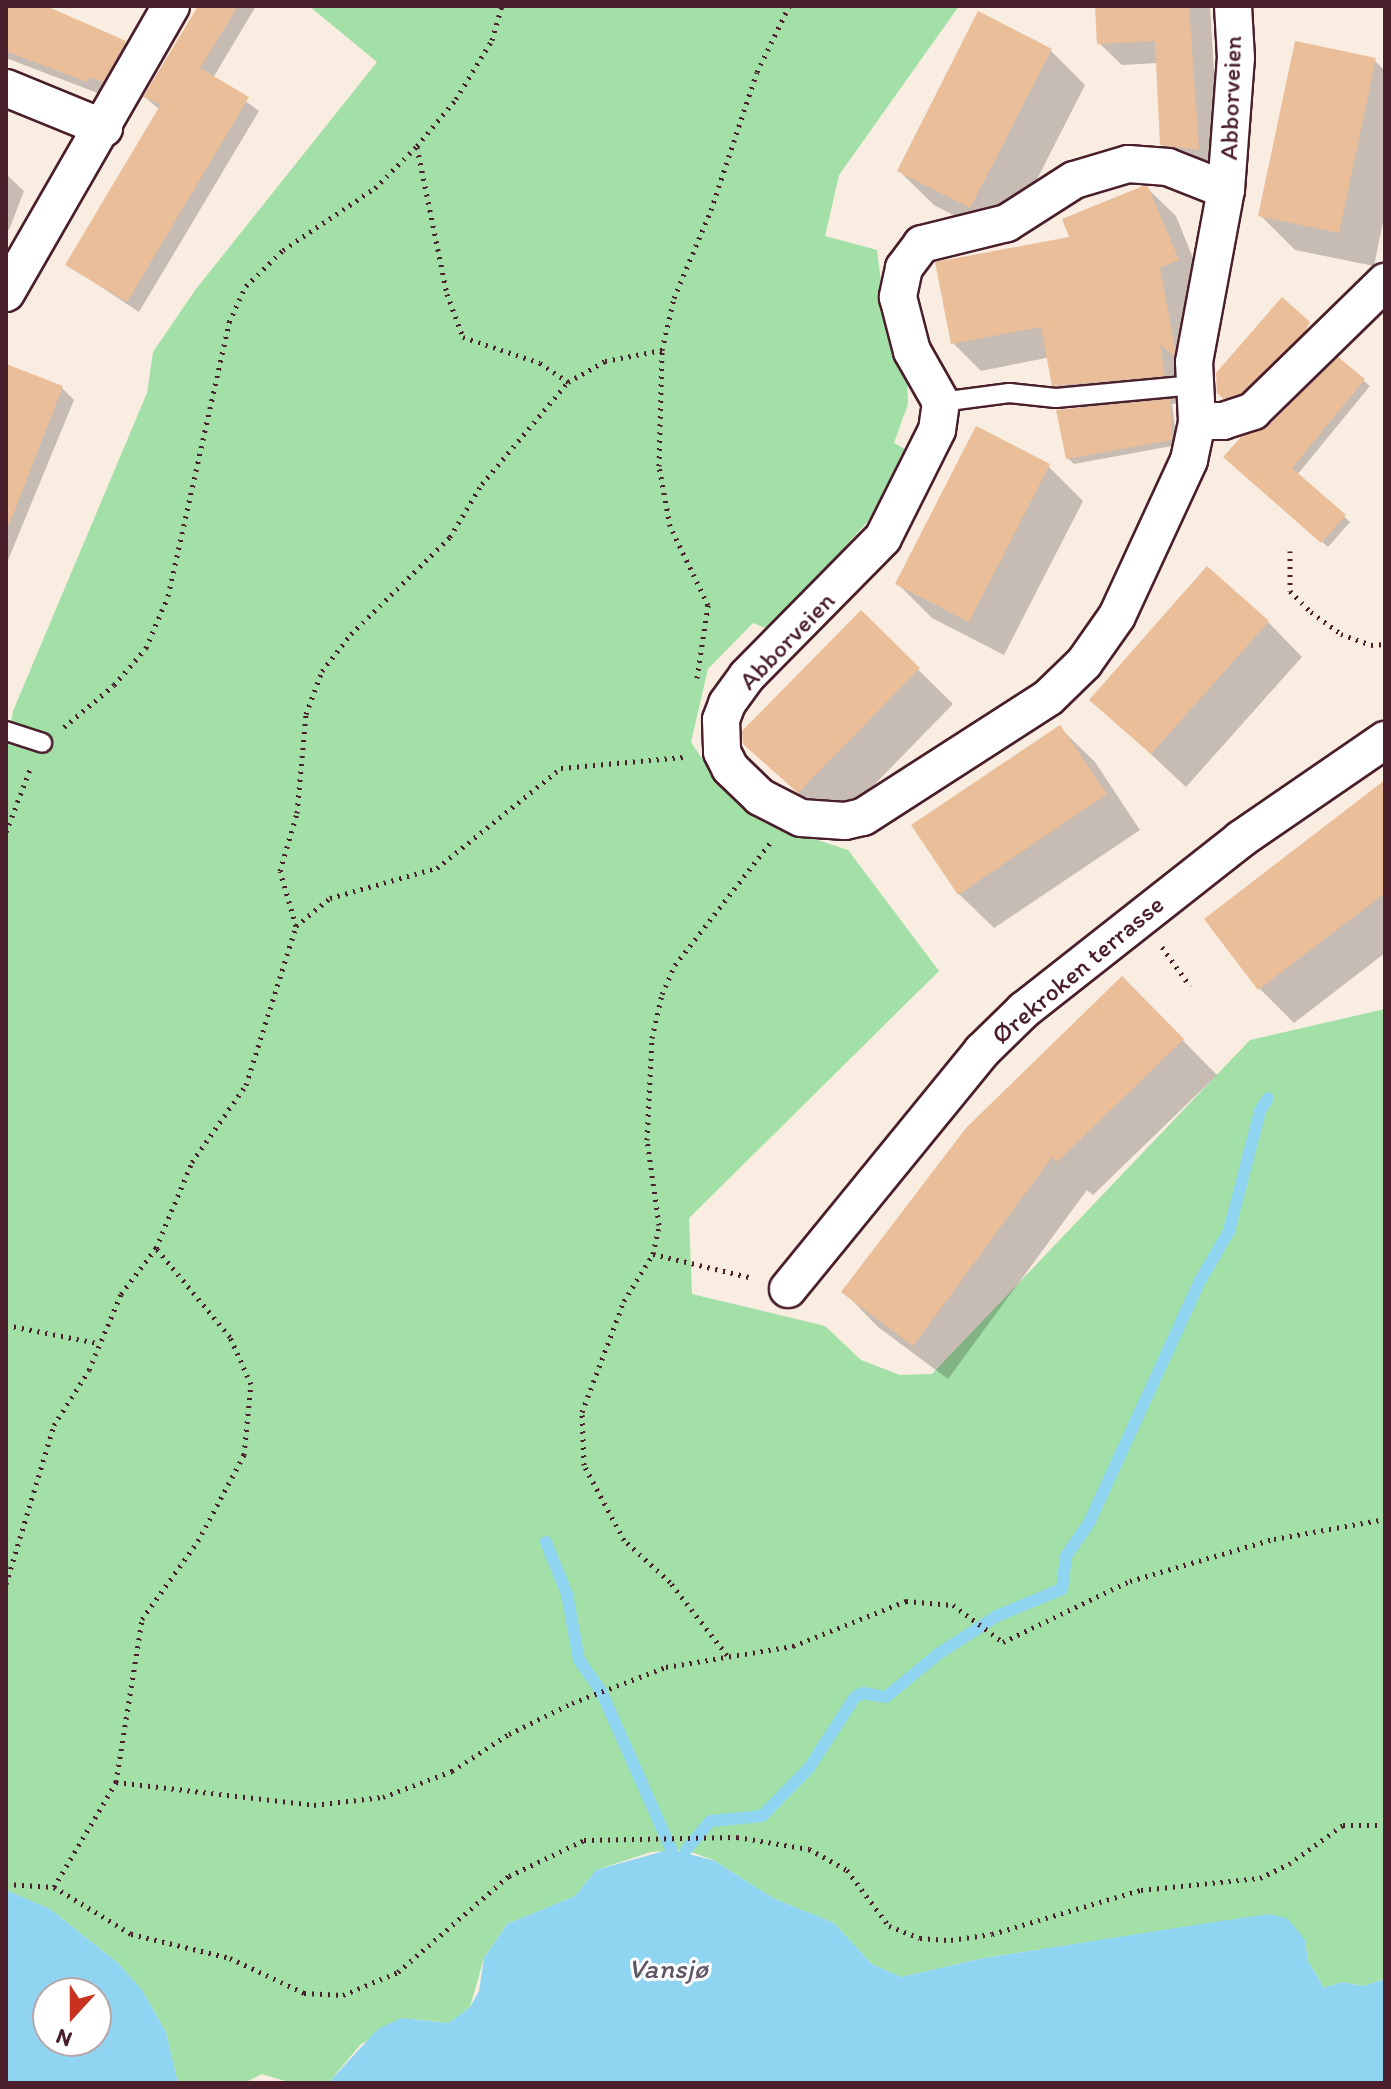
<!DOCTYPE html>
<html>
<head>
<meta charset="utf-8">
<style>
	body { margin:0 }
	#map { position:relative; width:1391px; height:2089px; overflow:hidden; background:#f9ece0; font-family:Itim,sans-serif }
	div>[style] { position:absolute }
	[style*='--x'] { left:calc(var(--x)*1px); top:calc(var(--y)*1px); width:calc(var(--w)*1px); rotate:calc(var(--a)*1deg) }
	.green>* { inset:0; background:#a2e0a7 }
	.water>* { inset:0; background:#8fd5f1 }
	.shadow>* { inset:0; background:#0003 }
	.stream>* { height:12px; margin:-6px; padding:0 6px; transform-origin:6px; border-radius:6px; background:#8fd5f1 }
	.building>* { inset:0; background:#eabe99 }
	.path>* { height:5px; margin-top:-2.5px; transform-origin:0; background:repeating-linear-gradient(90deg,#4a1f2b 0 2px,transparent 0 8px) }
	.roads { filter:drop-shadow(2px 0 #4a1f2b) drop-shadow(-2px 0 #4a1f2b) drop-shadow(0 2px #4a1f2b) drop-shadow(0 -2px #4a1f2b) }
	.lane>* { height:18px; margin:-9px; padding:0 9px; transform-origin:9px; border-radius:9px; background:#fff }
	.street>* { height:36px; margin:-18px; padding:0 18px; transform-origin:18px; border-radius:18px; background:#fff }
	span { translate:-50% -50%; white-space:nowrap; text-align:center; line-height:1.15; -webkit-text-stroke:6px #fff; paint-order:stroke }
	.street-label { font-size:26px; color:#4a1f2b }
	.water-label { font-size:28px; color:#5f5666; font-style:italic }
	.frame { position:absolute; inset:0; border:8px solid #4a1f2b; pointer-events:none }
	.north { position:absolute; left:32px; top:1977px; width:80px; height:80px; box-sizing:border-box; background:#fff; border:2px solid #b7a5aa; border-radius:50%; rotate:201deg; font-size:22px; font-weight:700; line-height:32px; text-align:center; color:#4a1f2b }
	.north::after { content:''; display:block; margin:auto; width:28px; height:36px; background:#c8321e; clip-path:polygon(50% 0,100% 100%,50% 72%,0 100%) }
</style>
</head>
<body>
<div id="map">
	<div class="green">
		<i style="clip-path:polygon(309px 6px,959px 6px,839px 175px,825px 236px,877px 250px,885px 315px,907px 374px,908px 404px,894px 443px,912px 453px,870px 519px,770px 630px,753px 623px,708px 669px,691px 742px,722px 789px,765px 823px,848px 850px,939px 971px,689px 1218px,692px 1294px,825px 1326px,861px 1360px,900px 1375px,932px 1374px,1250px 1040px,1385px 1009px,1385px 1979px,1363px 1986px,1342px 1982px,1324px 1988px,1308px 1961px,1305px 1940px,1270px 1914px,984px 1958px,901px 1977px,872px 1964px,834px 1923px,773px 1898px,715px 1861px,686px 1850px,651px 1852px,596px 1870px,575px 1896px,507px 1924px,484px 1958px,470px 2007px,449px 2023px,412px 2019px,361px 2044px,328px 2083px,291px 2083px,262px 2074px,244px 2083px,178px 2083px,166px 2032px,142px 1990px,118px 1963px,50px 1909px,6px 1890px,6px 753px,13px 711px,147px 393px,153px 352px,196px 289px,377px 62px)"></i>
	</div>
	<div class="water">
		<i style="clip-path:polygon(671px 1849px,715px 1861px,773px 1898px,834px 1923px,872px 1964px,901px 1977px,984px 1958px,1214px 1922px,1270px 1914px,1288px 1919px,1305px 1940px,1308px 1961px,1324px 1988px,1342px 1982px,1363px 1986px,1385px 1979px,1385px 2083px,328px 2083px,378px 2029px,401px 2018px,449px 2023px,470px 2007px,479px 1991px,484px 1958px,507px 1924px,575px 1896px,596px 1870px)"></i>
		<i style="clip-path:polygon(evenodd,6px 1890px,50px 1909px,118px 1963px,142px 1990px,166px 2032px,178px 2083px,6px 2083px,6px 1890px,48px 1993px,96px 1993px,96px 2041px,48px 2041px,48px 1993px)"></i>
	</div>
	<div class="shadow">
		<i style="clip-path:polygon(6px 6px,41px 6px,125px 43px,138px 56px,116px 94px,102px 88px,100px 94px,6px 58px)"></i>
		<i style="clip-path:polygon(201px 6px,256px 6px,213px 78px,259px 111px,139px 312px,68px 265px,160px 110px,145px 97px)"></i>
		<i style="clip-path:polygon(1097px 6px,1210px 6px,1220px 171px,1184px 167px,1162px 144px,1158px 63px,1122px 65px,1099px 43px)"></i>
		<i style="clip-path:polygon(1050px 50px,1085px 85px,1005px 242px,934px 205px,899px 171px)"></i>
		<i style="clip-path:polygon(1374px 60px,1385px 71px,1385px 212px,1374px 266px,1295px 250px,1260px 215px)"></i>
		<i style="clip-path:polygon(6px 174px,24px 191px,9px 230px,6px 229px)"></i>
		<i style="clip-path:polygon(1148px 189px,1176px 216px,1205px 288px,1187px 296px,1202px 377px,1192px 403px,1172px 404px,1177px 445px,1074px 464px,1068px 458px,1082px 410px,1058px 385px,1051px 357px,981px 371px,953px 343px,1072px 238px)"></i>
		<i style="clip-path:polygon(1304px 331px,1309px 337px,1248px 398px,1231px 404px,1219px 392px)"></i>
		<i style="clip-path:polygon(1338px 360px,1370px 386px,1297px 475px,1350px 522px,1328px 547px,1232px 463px)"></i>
		<i style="clip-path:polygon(6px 383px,62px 388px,74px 400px,6px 565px)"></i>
		<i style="clip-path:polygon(1048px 466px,1083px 501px,1004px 655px,932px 618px,898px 584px)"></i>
		<i style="clip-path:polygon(861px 613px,953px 704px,834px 826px,745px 743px)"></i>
		<i style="clip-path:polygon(1268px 622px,1302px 657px,1186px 787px,1092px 699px)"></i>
		<i style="clip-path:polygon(1060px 728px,1095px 762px,1140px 830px,994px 928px,959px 894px)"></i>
		<i style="clip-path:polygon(1385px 783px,1385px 953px,1294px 1023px,1259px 988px)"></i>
		<i style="clip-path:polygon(1122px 979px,1217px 1075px,1093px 1195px,1087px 1190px,948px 1379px,878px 1327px,844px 1292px)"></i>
	</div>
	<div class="stream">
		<i style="--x:546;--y:1542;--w:56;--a:68"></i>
		<i style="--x:567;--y:1594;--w:67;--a:79.7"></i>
		<i style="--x:579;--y:1660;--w:38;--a:55"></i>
		<i style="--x:601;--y:1691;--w:173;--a:66.1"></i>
		<i style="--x:686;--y:1850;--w:38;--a:-50"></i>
		<i style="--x:710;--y:1821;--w:52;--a:-5.5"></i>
		<i style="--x:762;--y:1816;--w:67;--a:-45.6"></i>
		<i style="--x:809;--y:1768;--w:85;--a:-57.1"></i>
		<i style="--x:855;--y:1697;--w:9;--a:-27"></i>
		<i style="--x:863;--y:1693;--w:23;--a:10"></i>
		<i style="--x:886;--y:1697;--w:67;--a:-39.6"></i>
		<i style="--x:938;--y:1654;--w:70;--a:-32.8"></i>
		<i style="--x:997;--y:1616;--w:70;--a:-22.6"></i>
		<i style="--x:1062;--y:1589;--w:33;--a:-83"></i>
		<i style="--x:1066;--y:1556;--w:40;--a:-55.1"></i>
		<i style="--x:1089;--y:1523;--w:266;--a:-65.4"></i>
		<i style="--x:1200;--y:1281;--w:58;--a:-59.9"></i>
		<i style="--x:1229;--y:1231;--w:124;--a:-75.5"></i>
		<i style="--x:1260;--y:1111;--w:15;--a:-58"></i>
	</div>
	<div class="building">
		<i style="clip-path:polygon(6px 6px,46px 6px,126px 41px,103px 82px,89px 77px,87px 82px,6px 51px)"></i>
		<i style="clip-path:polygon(198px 6px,238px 6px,200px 68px,249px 97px,127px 302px,65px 265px,161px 104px,143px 97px)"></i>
		<i style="clip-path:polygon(1095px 6px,1189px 6px,1199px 150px,1160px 145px,1155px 41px,1097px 44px)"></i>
		<i style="clip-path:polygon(978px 11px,1052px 49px,970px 208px,897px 171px)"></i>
		<i style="clip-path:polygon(1295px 41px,1376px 58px,1339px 233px,1258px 216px)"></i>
		<i style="clip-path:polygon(1143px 186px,1148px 187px,1179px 260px,1160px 268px,1175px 349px,1174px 356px,1160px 344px,1165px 376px,1052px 386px,1041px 327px,951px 344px,935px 262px,1069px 237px,1062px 219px)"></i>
		<i style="clip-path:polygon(1282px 297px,1310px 322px,1306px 330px,1242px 393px,1223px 399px,1217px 393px,1216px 373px)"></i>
		<i style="clip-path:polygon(1338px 357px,1365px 379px,1292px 468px,1346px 515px,1321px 543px,1223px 457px,1241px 437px,1268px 426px)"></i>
		<i style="clip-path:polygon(6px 364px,63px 386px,9px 525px,6px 525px)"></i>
		<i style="clip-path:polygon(1170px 399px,1172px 440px,1066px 459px,1056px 410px)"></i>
		<i style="clip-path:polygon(976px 426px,1050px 464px,969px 622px,895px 584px)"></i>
		<i style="clip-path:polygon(1207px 566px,1269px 621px,1151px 754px,1089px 700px)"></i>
		<i style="clip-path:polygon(861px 610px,920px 668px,798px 793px,743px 744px,742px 731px)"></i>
		<i style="clip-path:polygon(1060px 725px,1107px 794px,958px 895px,911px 825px)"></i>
		<i style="clip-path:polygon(1385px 780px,1385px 893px,1258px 990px,1204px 919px)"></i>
		<i style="clip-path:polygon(1122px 976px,1184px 1039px,1057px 1162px,1052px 1157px,913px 1346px,841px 1292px,966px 1128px)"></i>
	</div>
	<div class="path">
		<i style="--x:417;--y:147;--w:150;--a:78.5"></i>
		<i style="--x:447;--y:294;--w:46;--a:69.6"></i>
		<i style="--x:463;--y:337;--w:81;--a:18.7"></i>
		<i style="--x:540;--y:363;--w:34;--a:34"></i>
		<i style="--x:1290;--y:551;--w:40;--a:90"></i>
		<i style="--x:1290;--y:591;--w:30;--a:45"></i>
		<i style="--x:1311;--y:612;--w:37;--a:36"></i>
		<i style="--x:1341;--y:634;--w:32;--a:20"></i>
		<i style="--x:1371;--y:645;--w:14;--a:-4"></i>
		<i style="--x:697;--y:678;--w:74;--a:-81.4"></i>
		<i style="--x:708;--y:605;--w:88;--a:-115.7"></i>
		<i style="--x:670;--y:526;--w:61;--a:-100.4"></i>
		<i style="--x:659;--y:466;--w:116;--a:-88.5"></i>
		<i style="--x:662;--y:350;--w:53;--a:-77"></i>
		<i style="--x:674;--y:298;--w:95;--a:-67.2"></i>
		<i style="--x:711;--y:210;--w:145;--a:-71.6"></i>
		<i style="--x:757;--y:72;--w:73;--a:-64.1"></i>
		<i style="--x:64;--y:727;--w:65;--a:-40"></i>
		<i style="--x:114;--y:685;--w:49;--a:-49.1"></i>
		<i style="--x:146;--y:648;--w:56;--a:-67.1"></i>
		<i style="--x:168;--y:596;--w:281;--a:-77.4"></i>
		<i style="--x:229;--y:322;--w:40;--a:-65"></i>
		<i style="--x:246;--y:286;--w:52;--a:-44.2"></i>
		<i style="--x:283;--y:250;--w:111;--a:-34"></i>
		<i style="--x:375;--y:188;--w:59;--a:-45"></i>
		<i style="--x:417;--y:146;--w:61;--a:-50.3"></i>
		<i style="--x:456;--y:99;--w:69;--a:-58.6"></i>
		<i style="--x:492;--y:40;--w:35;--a:-74"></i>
		<i style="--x:6;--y:832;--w:70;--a:-69"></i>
		<i style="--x:296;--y:926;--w:57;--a:-106.2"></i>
		<i style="--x:280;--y:871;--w:60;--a:-73.7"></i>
		<i style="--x:297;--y:813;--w:99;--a:-84.8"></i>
		<i style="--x:306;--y:714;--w:46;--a:-69.6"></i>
		<i style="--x:322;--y:671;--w:47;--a:-51.9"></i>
		<i style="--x:351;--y:634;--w:139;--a:-44.4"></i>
		<i style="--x:450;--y:537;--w:62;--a:-58.9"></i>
		<i style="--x:482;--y:484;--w:133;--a:-49.9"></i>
		<i style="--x:568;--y:382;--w:43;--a:-29.6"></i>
		<i style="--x:605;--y:361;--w:58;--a:-10.9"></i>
		<i style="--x:1162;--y:947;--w:48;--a:54.3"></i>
		<i style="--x:653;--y:1254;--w:103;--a:13.5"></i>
		<i style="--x:6;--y:1325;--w:94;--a:11.1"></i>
		<i style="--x:6;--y:1584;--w:166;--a:-73.2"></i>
		<i style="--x:54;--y:1425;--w:65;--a:-57.5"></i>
		<i style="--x:89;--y:1370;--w:82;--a:-67.2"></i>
		<i style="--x:121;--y:1294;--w:58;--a:-52.7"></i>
		<i style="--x:156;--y:1248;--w:93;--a:-67.3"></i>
		<i style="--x:192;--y:1162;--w:94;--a:-55"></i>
		<i style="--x:246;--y:1085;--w:167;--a:-72.5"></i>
		<i style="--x:296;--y:926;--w:44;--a:-39.5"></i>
		<i style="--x:330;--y:898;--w:111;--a:-15.7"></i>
		<i style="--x:437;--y:868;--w:159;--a:-38.9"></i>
		<i style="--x:561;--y:768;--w:123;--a:-5.1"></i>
		<i style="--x:727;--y:1655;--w:93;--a:-128"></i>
		<i style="--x:670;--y:1582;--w:62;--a:-137.6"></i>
		<i style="--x:624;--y:1540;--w:85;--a:-118.1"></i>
		<i style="--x:584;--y:1465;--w:53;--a:-92.2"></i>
		<i style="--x:582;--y:1412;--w:119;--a:-69.3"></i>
		<i style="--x:624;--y:1301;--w:55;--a:-58.3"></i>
		<i style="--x:653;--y:1254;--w:30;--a:-78"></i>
		<i style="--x:659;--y:1225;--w:86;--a:-98"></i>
		<i style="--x:647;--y:1140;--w:102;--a:-87.2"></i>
		<i style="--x:652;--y:1038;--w:45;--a:-77.2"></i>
		<i style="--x:662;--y:994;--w:32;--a:-66"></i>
		<i style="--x:675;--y:965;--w:155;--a:-52.1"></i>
		<i style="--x:116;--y:1782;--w:199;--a:6.6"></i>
		<i style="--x:314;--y:1805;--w:69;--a:-6.6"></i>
		<i style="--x:383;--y:1797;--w:74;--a:-20.6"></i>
		<i style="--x:452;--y:1771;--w:68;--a:-33"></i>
		<i style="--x:509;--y:1734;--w:70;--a:-26.2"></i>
		<i style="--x:572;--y:1703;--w:101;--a:-21"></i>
		<i style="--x:666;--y:1667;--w:129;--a:-9.4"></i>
		<i style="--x:793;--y:1646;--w:122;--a:-21.7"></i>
		<i style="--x:906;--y:1601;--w:47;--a:4.9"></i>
		<i style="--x:953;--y:1605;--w:62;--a:36.5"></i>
		<i style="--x:1003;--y:1642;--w:141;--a:-25.7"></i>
		<i style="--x:1130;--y:1581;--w:150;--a:-16.3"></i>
		<i style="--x:1274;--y:1539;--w:113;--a:-10.2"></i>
		<i style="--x:6;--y:1884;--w:48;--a:3.6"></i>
		<i style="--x:54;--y:1887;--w:90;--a:31.4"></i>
		<i style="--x:131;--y:1934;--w:102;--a:13.6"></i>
		<i style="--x:230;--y:1958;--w:82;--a:25.3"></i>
		<i style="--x:304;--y:1993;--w:39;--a:3"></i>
		<i style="--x:343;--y:1995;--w:60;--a:-22.7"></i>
		<i style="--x:398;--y:1972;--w:147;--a:-40.9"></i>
		<i style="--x:509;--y:1876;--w:83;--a:-25.6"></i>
		<i style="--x:584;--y:1840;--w:153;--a:-1.1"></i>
		<i style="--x:737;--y:1837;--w:73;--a:9.5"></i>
		<i style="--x:809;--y:1849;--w:43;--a:28.9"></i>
		<i style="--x:847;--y:1870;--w:70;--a:53.1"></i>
		<i style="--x:889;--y:1926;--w:33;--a:21"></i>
		<i style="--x:920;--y:1938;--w:31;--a:4"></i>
		<i style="--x:951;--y:1940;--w:41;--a:-8.3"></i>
		<i style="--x:992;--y:1934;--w:155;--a:-16.5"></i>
		<i style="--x:1141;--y:1890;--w:120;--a:-5.8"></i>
		<i style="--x:1260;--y:1878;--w:32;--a:-26"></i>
		<i style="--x:1289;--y:1864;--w:67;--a:-35.8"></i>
		<i style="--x:1343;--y:1825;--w:42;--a:0"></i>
		<i style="--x:54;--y:1887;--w:122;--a:-59.4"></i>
		<i style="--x:116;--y:1782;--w:165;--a:-80.9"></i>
		<i style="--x:142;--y:1619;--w:96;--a:-54.3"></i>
		<i style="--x:198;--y:1541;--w:98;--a:-61.9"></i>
		<i style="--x:244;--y:1455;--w:71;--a:-84.4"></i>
		<i style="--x:251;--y:1384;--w:51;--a:-114.1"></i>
		<i style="--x:230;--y:1337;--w:116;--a:-129.7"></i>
	</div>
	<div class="roads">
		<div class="lane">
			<i style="--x:941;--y:402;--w:69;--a:-7.5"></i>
			<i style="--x:1009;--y:393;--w:47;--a:6.1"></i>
			<i style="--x:1056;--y:398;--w:139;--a:-5.4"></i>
			<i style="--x:6;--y:731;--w:38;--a:18"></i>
		</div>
		<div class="street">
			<i style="--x:6;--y:88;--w:106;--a:22.2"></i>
			<i style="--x:1226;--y:190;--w:62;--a:-158.4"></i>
			<i style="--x:1168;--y:167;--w:40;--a:-175.7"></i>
			<i style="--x:1128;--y:164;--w:56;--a:163.5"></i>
			<i style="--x:1074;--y:180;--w:80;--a:147.3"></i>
			<i style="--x:1007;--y:223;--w:88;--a:166.1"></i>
			<i style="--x:922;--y:244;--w:30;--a:127"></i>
			<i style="--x:904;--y:268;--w:30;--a:102"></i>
			<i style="--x:898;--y:297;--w:56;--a:75.5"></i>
			<i style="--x:912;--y:351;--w:59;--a:60.4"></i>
			<i style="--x:941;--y:402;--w:28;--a:98"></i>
			<i style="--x:937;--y:430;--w:121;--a:116.6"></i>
			<i style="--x:883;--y:538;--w:194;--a:134.6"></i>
			<i style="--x:747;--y:676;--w:34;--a:126"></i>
			<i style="--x:727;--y:704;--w:17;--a:111"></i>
			<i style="--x:721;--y:720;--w:32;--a:88"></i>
			<i style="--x:722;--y:752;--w:18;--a:63"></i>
			<i style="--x:730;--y:768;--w:42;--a:44"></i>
			<i style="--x:760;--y:797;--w:46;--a:27.1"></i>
			<i style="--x:801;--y:818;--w:44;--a:3.9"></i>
			<i style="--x:845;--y:821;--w:18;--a:-13"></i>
			<i style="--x:863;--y:817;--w:221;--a:-32.8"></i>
			<i style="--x:1049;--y:697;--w:49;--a:-44.2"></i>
			<i style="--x:1084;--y:663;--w:57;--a:-54.9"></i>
			<i style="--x:1117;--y:616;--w:172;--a:-65.2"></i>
			<i style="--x:1189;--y:460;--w:40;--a:-78"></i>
			<i style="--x:1197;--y:421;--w:59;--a:-92.9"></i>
			<i style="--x:1194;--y:362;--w:175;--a:-79.5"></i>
			<i style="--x:1226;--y:190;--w:132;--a:-85.7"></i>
			<i style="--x:1236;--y:58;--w:52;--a:-93.3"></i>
			<i style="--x:6;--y:293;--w:331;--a:-60.1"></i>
			<i style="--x:1197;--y:421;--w:26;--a:0"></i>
			<i style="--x:1223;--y:421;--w:32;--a:-18"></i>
			<i style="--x:1253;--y:411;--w:185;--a:-44.3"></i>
			<i style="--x:788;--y:1289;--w:307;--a:-50.8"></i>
			<i style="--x:982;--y:1051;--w:59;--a:-44.3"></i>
			<i style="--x:1024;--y:1010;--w:276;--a:-38.2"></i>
			<i style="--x:1241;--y:839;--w:175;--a:-34.5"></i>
		</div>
	</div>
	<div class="street-label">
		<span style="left:1231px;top:98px;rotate:-88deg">Abborveien</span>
		<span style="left:787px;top:641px;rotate:-46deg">Abborveien</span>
		<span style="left:1078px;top:970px;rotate:-40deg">Ørekroken terrasse</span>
	</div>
	<div class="water-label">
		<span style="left:668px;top:1968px">Vansjø</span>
	</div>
	<div class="frame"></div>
	<div class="north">N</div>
</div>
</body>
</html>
